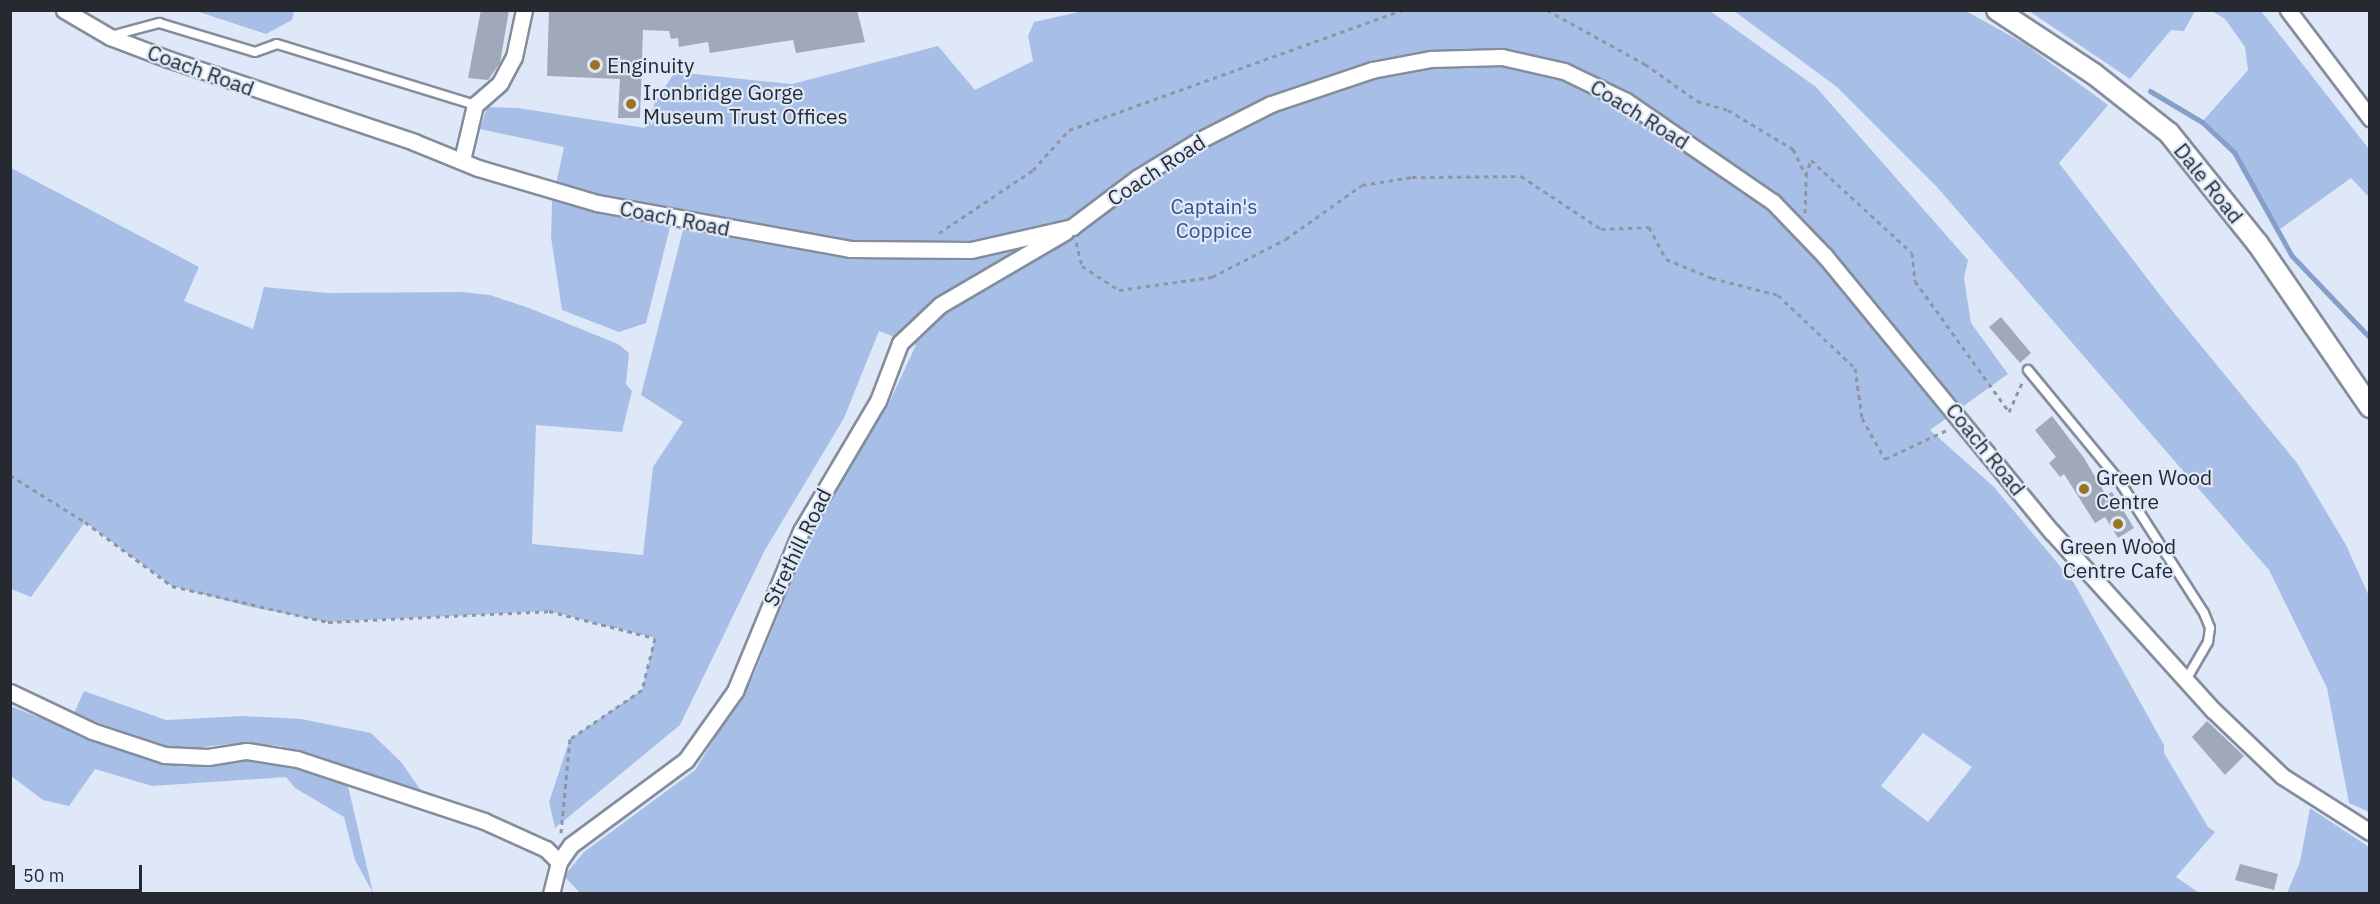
<!DOCTYPE html>
<html>
<head>
<meta charset="utf-8">
<style>
	body { margin:0 }
	#map { position:relative; width:2380px; height:904px; overflow:hidden; background:#dee8f8; font-family:"IBM Plex Sans",sans-serif }
	div>[style] { position:absolute }
	[style*='--x'] { left:calc(var(--x)*1px); top:calc(var(--y)*1px); width:calc(var(--w)*1px); rotate:calc(var(--a)*1deg) }
	.green>* { inset:0; background:#a7bfe7 }
	.stream>* { height:5px; margin:-2.5px; padding:0 2.5px; transform-origin:2.5px; border-radius:2.5px; background:#859eca }
	.building>* { inset:0; background:#a0a9b9 }
	.path>* { height:3px; margin-top:-1.5px; transform-origin:0; background:repeating-linear-gradient(90deg,#8f96a2 0 4.5px,transparent 0 9px) }
	.roads { filter:drop-shadow(2px 0 #848d9c) drop-shadow(-2px 0 #848d9c) drop-shadow(0 2px #848d9c) drop-shadow(0 -2px #848d9c) }
	.service>* { height:8px; margin:-4px; padding:0 4px; transform-origin:4px; border-radius:4px; background:#fff }
	.minor>* { height:15px; margin:-7.5px; padding:0 7.5px; transform-origin:7.5px; border-radius:7.5px; background:#fff }
	.tertiary>* { height:20px; margin:-10px; padding:0 10px; transform-origin:10px; border-radius:10px; background:#fff }
	.dots>* { width:16px; height:16px; translate:-50% -50%; box-sizing:border-box; border:3px solid #dee8f8; border-radius:50% }
	span { translate:-50% -50%; white-space:nowrap; text-align:center; line-height:1.15; -webkit-text-stroke:4.5px #dee8f8; paint-order:stroke }
	.poi-label { font-size:21px; color:#262a30 }
	.left { translate:0 -50%; text-align:left }
	.street-label { font-size:21px; color:#262a30 }
	.park-label { font-size:21px; color:#33538c }
	.frame { position:absolute; inset:0; border:12px solid #262a30; pointer-events:none }
	.scale { position:absolute; left:12px; top:865px; width:130px; height:27px; box-sizing:border-box; border:3px solid #262a30; border-top:0; padding-left:8px; font-size:18px; line-height:21px; white-space:nowrap; color:#262a30; -webkit-text-stroke:4px #dee8f8; paint-order:stroke }
</style>
</head>
<body>
<div id="map">
	<div class="green">
		<i style="clip-path:polygon(196px 11px,294px 10px,294px 11px,292px 20px,266px 34px)"></i>
		<i style="clip-path:polygon(evenodd,1083px 11px,1710px 11px,1816px 87px,1968px 260px,1964px 278px,1971px 323px,2008px 374px,1930px 430px,1994px 487px,2074px 583px,2164px 745px,2164px 753px,2208px 827px,2215px 832px,2176px 877px,2201px 894px,580px 893px,564px 876px,584px 852px,695px 770px,754px 675px,817px 518px,887px 407px,916px 345px,879px 331px,844px 418px,765px 550px,680px 725px,555px 828px,549px 802px,570px 739px,642px 690px,655px 638px,549px 611px,328px 622px,247px 606px,172px 586px,85px 522px,31px 597px,11px 589px,11px 168px,199px 267px,184px 301px,253px 329px,264px 287px,328px 293px,462px 292px,490px 295px,529px 308px,618px 344px,629px 353px,626px 384px,632px 391px,622px 432px,536px 425px,532px 544px,643px 555px,653px 467px,683px 422px,641px 395px,683px 230px,670px 227px,646px 323px,619px 332px,562px 310px,551px 237px,552px 202px,564px 147px,480px 129px,487px 107px,518px 108px,645px 128px,656px 100px,675px 72px,792px 84px,938px 46px,975px 90px,1033px 61px,1028px 36px,1034px 22px,1083px 11px,1923px 733px,1972px 767px,1928px 822px,1881px 786px,1923px 733px)"></i>
		<i style="clip-path:polygon(1734px 11px,1966px 11px,2025px 44px,2108px 105px,2059px 163px,2166px 303px,2297px 463px,2346px 545px,2369px 596px,2369px 812px,2349px 803px,2327px 688px,2269px 570px,1937px 187px,1837px 87px)"></i>
		<i style="clip-path:polygon(2029px 11px,2195px 11px,2184px 31px,2171px 30px,2130px 79px)"></i>
		<i style="clip-path:polygon(2212px 11px,2261px 11px,2369px 149px,2369px 197px,2351px 178px,2276px 232px,2234px 152px,2202px 122px,2248px 70px,2245px 47px,2225px 19px)"></i>
		<i style="clip-path:polygon(84px 691px,166px 720px,243px 716px,301px 719px,371px 733px,402px 763px,422px 792px,280px 746px,241px 743px,173px 750px,152px 744px,74px 713px)"></i>
		<i style="clip-path:polygon(10px 706px,150px 761px,181px 766px,239px 760px,285px 763px,348px 786px,373px 893px,355px 860px,344px 817px,295px 788px,286px 777px,152px 786px,95px 769px,69px 806px,43px 800px,11px 776px)"></i>
		<i style="clip-path:polygon(2310px 808px,2369px 847px,2368px 893px,2287px 893px,2300px 862px)"></i>
	</div>
	<div class="stream">
		<i style="--x:2150;--y:91;--w:61;--a:30.8"></i>
		<i style="--x:2202;--y:122;--w:44;--a:43.2"></i>
		<i style="--x:2234;--y:152;--w:119;--a:60.9"></i>
		<i style="--x:2292;--y:256;--w:113;--a:46.4"></i>
	</div>
	<div class="building">
		<i style="clip-path:polygon(481px 10px,509px 10px,500px 63px,488px 80px,468px 78px)"></i>
		<i style="clip-path:polygon(549px 10px,857px 10px,865px 42px,796px 53px,793px 40px,710px 53px,708px 42px,679px 47px,678px 38px,671px 39px,669px 31px,643px 30px,640px 118px,618px 118px,620px 79px,547px 76px)"></i>
		<i style="clip-path:polygon(2001px 317px,2031px 353px,2020px 363px,1989px 327px)"></i>
		<i style="clip-path:polygon(2052px 416px,2084px 458px,2106px 495px,2112px 492px,2134px 528px,2118px 538px,2105px 517px,2095px 523px,2064px 474px,2060px 477px,2049px 463px,2056px 457px,2035px 430px)"></i>
		<i style="clip-path:polygon(2207px 721px,2244px 756px,2225px 775px,2192px 737px)"></i>
		<i style="clip-path:polygon(2240px 864px,2278px 874px,2274px 890px,2235px 880px)"></i>
	</div>
	<div class="path">
		<i style="--x:1547;--y:10;--w:112;--a:28.9"></i>
		<i style="--x:1645;--y:64;--w:64;--a:35.4"></i>
		<i style="--x:1697;--y:101;--w:32;--a:16"></i>
		<i style="--x:1728;--y:110;--w:76;--a:31"></i>
		<i style="--x:1793;--y:149;--w:30;--a:64"></i>
		<i style="--x:1806;--y:176;--w:17;--a:-73"></i>
		<i style="--x:1811;--y:160;--w:137;--a:42.6"></i>
		<i style="--x:1912;--y:253;--w:28;--a:84"></i>
		<i style="--x:1915;--y:281;--w:161;--a:54.3"></i>
		<i style="--x:2009;--y:412;--w:34;--a:-66"></i>
		<i style="--x:1805;--y:213;--w:37;--a:-88"></i>
		<i style="--x:939;--y:233;--w:113;--a:-33.8"></i>
		<i style="--x:1033;--y:170;--w:54;--a:-48"></i>
		<i style="--x:1069;--y:130;--w:355;--a:-19.8"></i>
		<i style="--x:1076;--y:242;--w:25;--a:76"></i>
		<i style="--x:1082;--y:266;--w:44;--a:33"></i>
		<i style="--x:1119;--y:290;--w:94;--a:-8"></i>
		<i style="--x:1212;--y:277;--w:83;--a:-27.2"></i>
		<i style="--x:1286;--y:239;--w:93;--a:-35.4"></i>
		<i style="--x:1362;--y:185;--w:51;--a:-9.1"></i>
		<i style="--x:1412;--y:177;--w:109;--a:-0.5"></i>
		<i style="--x:1521;--y:176;--w:96;--a:33.5"></i>
		<i style="--x:1601;--y:229;--w:48;--a:-2.4"></i>
		<i style="--x:1649;--y:227;--w:36;--a:62"></i>
		<i style="--x:1666;--y:259;--w:50;--a:22.4"></i>
		<i style="--x:1712;--y:278;--w:68;--a:14.4"></i>
		<i style="--x:1778;--y:295;--w:106;--a:43.5"></i>
		<i style="--x:1855;--y:368;--w:50;--a:82"></i>
		<i style="--x:1862;--y:418;--w:47;--a:60.7"></i>
		<i style="--x:1885;--y:459;--w:71;--a:-25.1"></i>
		<i style="--x:10;--y:475;--w:89;--a:32.1"></i>
		<i style="--x:85;--y:522;--w:108;--a:36.3"></i>
		<i style="--x:172;--y:586;--w:160;--a:13"></i>
		<i style="--x:328;--y:622;--w:221;--a:-2.8"></i>
		<i style="--x:549;--y:611;--w:109;--a:14.3"></i>
		<i style="--x:655;--y:638;--w:54;--a:104"></i>
		<i style="--x:642;--y:690;--w:87;--a:145.8"></i>
		<i style="--x:570;--y:739;--w:94;--a:95.5"></i>
	</div>
	<div class="roads">
		<div class="service">
			<i style="--x:114;--y:35;--w:47;--a:-14.9"></i>
			<i style="--x:159;--y:23;--w:100;--a:16.8"></i>
			<i style="--x:255;--y:52;--w:23;--a:-20"></i>
			<i style="--x:277;--y:44;--w:207;--a:17.1"></i>
			<i style="--x:2028;--y:370;--w:141;--a:50.5"></i>
			<i style="--x:2118;--y:479;--w:159;--a:57.3"></i>
			<i style="--x:2204;--y:613;--w:16;--a:68"></i>
			<i style="--x:2210;--y:628;--w:14;--a:98"></i>
			<i style="--x:2208;--y:642;--w:44;--a:120.1"></i>
		</div>
		<div class="minor">
			<i style="--x:64;--y:10;--w:53;--a:30.4"></i>
			<i style="--x:110;--y:37;--w:62;--a:20.8"></i>
			<i style="--x:168;--y:59;--w:260;--a:18.6"></i>
			<i style="--x:414;--y:142;--w:69;--a:22.1"></i>
			<i style="--x:478;--y:168;--w:124;--a:16.4"></i>
			<i style="--x:597;--y:203;--w:257;--a:10.3"></i>
			<i style="--x:850;--y:249;--w:121;--a:0.5"></i>
			<i style="--x:971;--y:250;--w:104;--a:-12.8"></i>
			<i style="--x:1072;--y:227;--w:81;--a:-37"></i>
			<i style="--x:1137;--y:178;--w:69;--a:-31.4"></i>
			<i style="--x:1196;--y:142;--w:84;--a:-26.9"></i>
			<i style="--x:1271;--y:104;--w:107;--a:-18.6"></i>
			<i style="--x:1372;--y:70;--w:59;--a:-10.7"></i>
			<i style="--x:1430;--y:59;--w:72;--a:-1.6"></i>
			<i style="--x:1502;--y:57;--w:64;--a:12.7"></i>
			<i style="--x:1564;--y:71;--w:69;--a:25.8"></i>
			<i style="--x:1626;--y:101;--w:178;--a:34.5"></i>
			<i style="--x:1773;--y:202;--w:75;--a:46.1"></i>
			<i style="--x:1825;--y:256;--w:357;--a:50.6"></i>
			<i style="--x:2052;--y:532;--w:240;--a:47.9"></i>
			<i style="--x:2213;--y:710;--w:95;--a:43.7"></i>
			<i style="--x:2282;--y:776;--w:104;--a:32.5"></i>
			<i style="--x:2288;--y:10;--w:136;--a:52.8"></i>
			<i style="--x:462;--y:160;--w:57;--a:-76.7"></i>
			<i style="--x:475;--y:105;--w:33;--a:-41"></i>
			<i style="--x:500;--y:83;--w:30;--a:-62"></i>
			<i style="--x:514;--y:57;--w:48;--a:-78"></i>
			<i style="--x:10;--y:692;--w:91;--a:25.4"></i>
			<i style="--x:92;--y:731;--w:76;--a:18.4"></i>
			<i style="--x:164;--y:755;--w:44;--a:2.6"></i>
			<i style="--x:208;--y:757;--w:39;--a:-9"></i>
			<i style="--x:247;--y:751;--w:51;--a:9.1"></i>
			<i style="--x:297;--y:759;--w:197;--a:18.3"></i>
			<i style="--x:484;--y:821;--w:68;--a:24.3"></i>
			<i style="--x:546;--y:849;--w:18;--a:45"></i>
			<i style="--x:551;--y:894;--w:33;--a:-76"></i>
			<i style="--x:559;--y:862;--w:21;--a:-55"></i>
			<i style="--x:571;--y:845;--w:143;--a:-36.5"></i>
			<i style="--x:686;--y:760;--w:85;--a:-54.6"></i>
			<i style="--x:735;--y:691;--w:173;--a:-67.6"></i>
			<i style="--x:801;--y:531;--w:151;--a:-59.4"></i>
			<i style="--x:878;--y:401;--w:62;--a:-69.2"></i>
			<i style="--x:900;--y:343;--w:55;--a:-43.5"></i>
			<i style="--x:940;--y:305;--w:145;--a:-30.3"></i>
		</div>
		<div class="tertiary">
			<i style="--x:1997;--y:10;--w:116;--a:33.4"></i>
			<i style="--x:2094;--y:74;--w:95;--a:38.2"></i>
			<i style="--x:2169;--y:133;--w:142;--a:51.3"></i>
			<i style="--x:2258;--y:244;--w:198;--a:55.5"></i>
		</div>
	</div>
	<div class="dots">
		<i style="left:595px;top:65px;background:#9c7421"></i>
		<i style="left:631px;top:104px;background:#9c7421"></i>
		<i style="left:2084px;top:489px;background:#9c7421"></i>
		<i style="left:2118px;top:524px;background:#9c7421"></i>
	</div>
	<div class="poi-label">
		<span class="left" style="left:607px;top:65px">Enginuity</span>
		<span class="left" style="left:643px;top:104px">Ironbridge Gorge<br>Museum Trust Offices</span>
		<span class="left" style="left:2096px;top:489px">Green Wood<br>Centre</span>
		<span style="left:2118px;top:558px">Green Wood<br>Centre Cafe</span>
	</div>
	<div class="street-label">
		<span style="left:201px;top:70px;rotate:20deg">Coach Road</span>
		<span style="left:1640px;top:114px;rotate:32deg">Coach Road</span>
		<span style="left:1156px;top:170px;rotate:-33deg">Coach Road</span>
		<span style="left:2209px;top:183px;rotate:51deg">Dale Road</span>
		<span style="left:675px;top:218px;rotate:11deg">Coach Road</span>
		<span style="left:1986px;top:449px;rotate:51deg">Coach Road</span>
		<span style="left:797px;top:547px;rotate:-64deg">Strethill Road</span>
	</div>
	<div class="park-label">
		<span style="left:1214px;top:218px">Captain's<br>Coppice</span>
	</div>
	<div class="frame"></div>
	<div class="scale">50 m</div>
</div>
</body>
</html>
